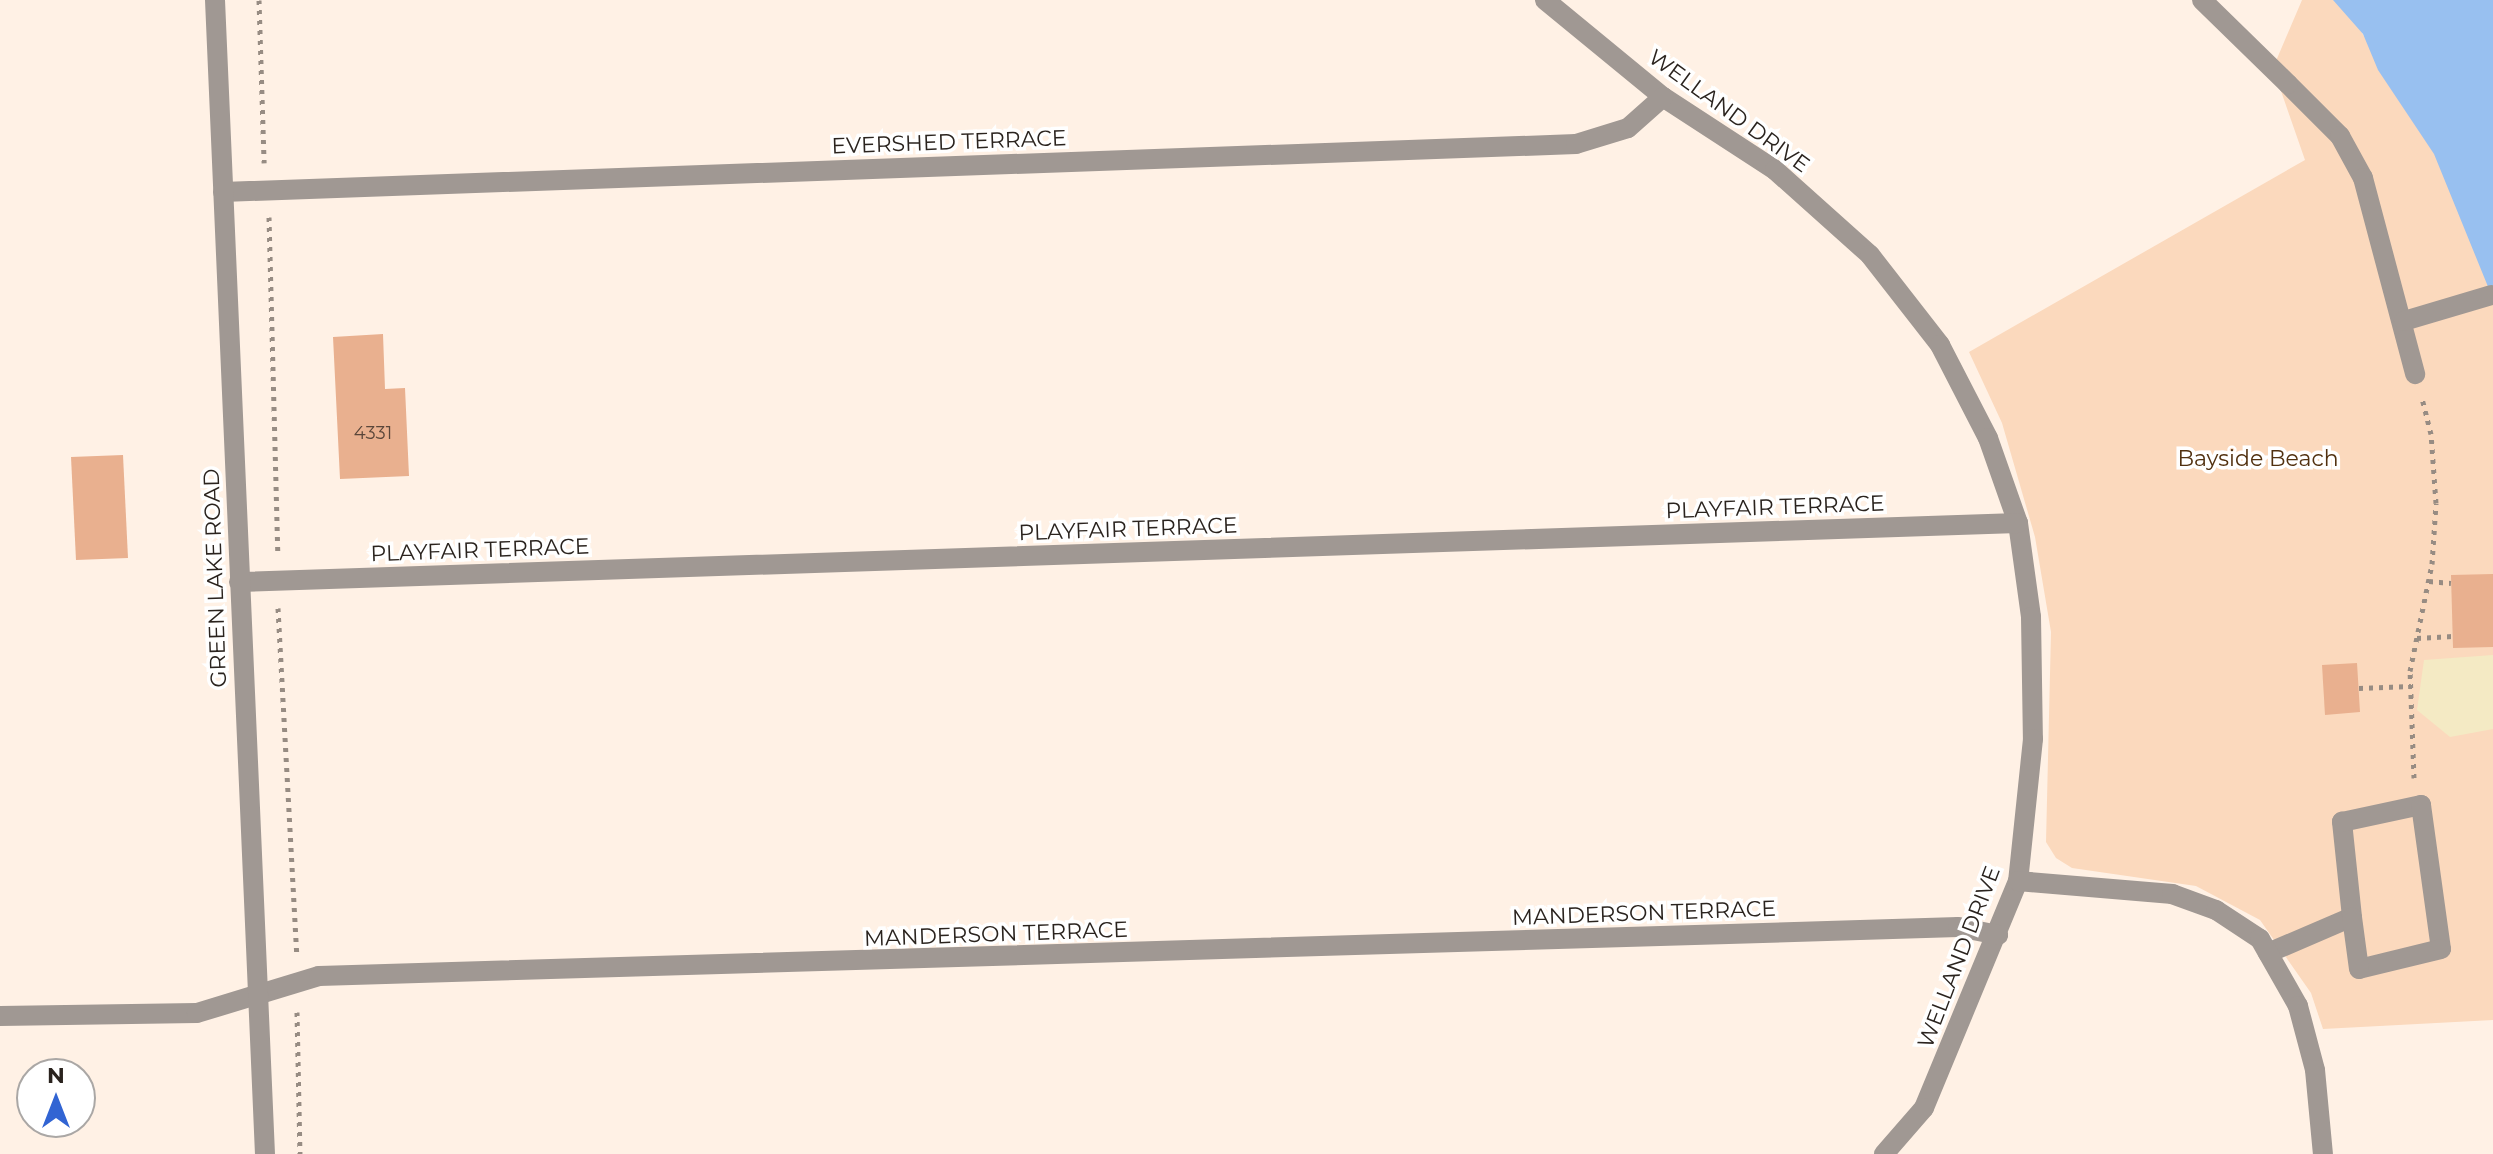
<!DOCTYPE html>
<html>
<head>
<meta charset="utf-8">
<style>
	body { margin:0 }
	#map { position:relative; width:2493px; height:1154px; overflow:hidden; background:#fff1e5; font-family:Montserrat,sans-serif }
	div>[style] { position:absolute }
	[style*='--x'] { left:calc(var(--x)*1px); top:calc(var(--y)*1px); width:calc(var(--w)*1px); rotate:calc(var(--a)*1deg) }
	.green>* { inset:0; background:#fbd9bd }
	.sand>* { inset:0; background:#f4eac4 }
	.water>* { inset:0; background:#98c0f0 }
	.building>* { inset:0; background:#e9b08f }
	.path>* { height:5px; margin-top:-2.5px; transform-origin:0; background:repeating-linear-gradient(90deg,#978c83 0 4px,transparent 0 10px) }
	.service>* { height:20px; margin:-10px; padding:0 10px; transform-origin:10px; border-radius:10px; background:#a09893 }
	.minor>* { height:20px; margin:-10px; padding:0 10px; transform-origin:10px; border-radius:10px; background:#a09893 }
	.tertiary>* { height:20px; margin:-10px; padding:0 10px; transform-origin:10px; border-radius:10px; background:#a09893 }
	span { translate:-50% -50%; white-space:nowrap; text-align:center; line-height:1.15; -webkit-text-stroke:7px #fff; paint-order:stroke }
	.number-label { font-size:18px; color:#5a463a }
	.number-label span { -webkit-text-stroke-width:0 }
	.street-label { font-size:22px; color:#2a231e }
	.park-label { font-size:22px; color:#51300f }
	.north { position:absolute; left:16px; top:1058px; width:80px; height:80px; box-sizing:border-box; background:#fff; border:2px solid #aaa7a5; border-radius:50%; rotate:0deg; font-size:22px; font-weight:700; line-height:32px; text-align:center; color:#2a231e }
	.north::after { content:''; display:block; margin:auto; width:28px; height:36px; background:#3164d3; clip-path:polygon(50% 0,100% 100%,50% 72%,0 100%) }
</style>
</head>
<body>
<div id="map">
	<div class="green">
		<i style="clip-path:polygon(2302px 0,2342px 0,2457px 189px,2493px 263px,2493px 1020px,2323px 1029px,2311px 993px,2260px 920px,2196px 886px,2072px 868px,2056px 858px,2046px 842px,2051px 632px,2035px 537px,2002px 423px,1969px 352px,2305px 160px,2273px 68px)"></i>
	</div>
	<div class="sand">
		<i style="clip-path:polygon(2493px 655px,2493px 729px,2450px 737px,2417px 710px,2424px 660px)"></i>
	</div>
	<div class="water">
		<i style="clip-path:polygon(2333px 0,2493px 0,2493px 299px,2434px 154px,2378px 70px,2363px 34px)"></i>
	</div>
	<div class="building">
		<i style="clip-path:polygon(383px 334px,385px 389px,405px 388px,409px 476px,340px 479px,333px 337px)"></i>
		<i style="clip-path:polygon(123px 455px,128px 558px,76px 560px,71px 457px)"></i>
		<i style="clip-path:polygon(2493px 574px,2493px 647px,2453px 648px,2451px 575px)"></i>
		<i style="clip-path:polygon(2357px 663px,2360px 712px,2325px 715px,2322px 665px)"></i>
	</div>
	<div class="path">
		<i style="--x:259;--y:0;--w:163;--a:88.2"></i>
		<i style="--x:269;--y:217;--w:337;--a:88.5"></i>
		<i style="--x:2429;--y:581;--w:22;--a:5"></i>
		<i style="--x:278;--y:608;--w:347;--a:86.9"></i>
		<i style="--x:2417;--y:638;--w:36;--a:-3"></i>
		<i style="--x:2359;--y:688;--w:52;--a:-2.2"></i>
		<i style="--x:2414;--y:778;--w:107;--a:-92.1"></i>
		<i style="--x:2410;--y:671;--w:109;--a:-78.4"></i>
		<i style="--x:2432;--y:564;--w:61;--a:-86.2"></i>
		<i style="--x:2436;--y:503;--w:69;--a:-94.1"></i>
		<i style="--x:2431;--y:434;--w:36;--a:-104"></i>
		<i style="--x:297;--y:1012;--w:142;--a:88.8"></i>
	</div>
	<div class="service">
		<i style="--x:2288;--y:84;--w:74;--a:45"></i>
		<i style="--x:2340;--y:136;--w:48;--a:61.3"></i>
		<i style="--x:2363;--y:178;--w:203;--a:75.1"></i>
		<i style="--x:2404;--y:321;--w:91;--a:-16.6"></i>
		<i style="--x:2268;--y:953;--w:91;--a:-23.2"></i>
		<i style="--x:2352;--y:917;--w:96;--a:-96"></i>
		<i style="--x:2342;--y:822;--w:81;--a:-12.1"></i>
		<i style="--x:2421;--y:805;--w:145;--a:82.1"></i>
		<i style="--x:2441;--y:949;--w:84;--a:166.3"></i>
		<i style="--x:2359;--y:969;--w:52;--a:-97.7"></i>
	</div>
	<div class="minor">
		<i style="--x:1545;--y:0;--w:153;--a:39.4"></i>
		<i style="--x:1663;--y:97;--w:134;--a:33.1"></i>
		<i style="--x:1775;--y:170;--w:127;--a:41.8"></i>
		<i style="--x:1870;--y:255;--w:114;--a:52.1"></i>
		<i style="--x:1940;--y:345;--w:105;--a:62.7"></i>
		<i style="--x:1988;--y:438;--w:90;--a:70.6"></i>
		<i style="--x:2018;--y:523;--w:95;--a:82.1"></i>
		<i style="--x:2031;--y:617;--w:122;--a:89.1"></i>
		<i style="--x:2033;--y:739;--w:143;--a:96"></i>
		<i style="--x:2018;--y:881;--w:246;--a:112.5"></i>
		<i style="--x:1924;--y:1108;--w:61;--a:131"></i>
		<i style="--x:2202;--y:0;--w:120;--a:44.3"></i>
		<i style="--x:223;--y:192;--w:1354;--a:-2.03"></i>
		<i style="--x:1576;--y:144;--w:54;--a:-17.1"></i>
		<i style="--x:1628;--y:128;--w:47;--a:-41.5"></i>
		<i style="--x:239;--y:582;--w:1780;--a:-1.9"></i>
		<i style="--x:2018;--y:881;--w:155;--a:4.8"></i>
		<i style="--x:2172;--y:894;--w:47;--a:20"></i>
		<i style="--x:2216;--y:910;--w:53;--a:33.4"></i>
		<i style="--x:2260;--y:939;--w:77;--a:60.4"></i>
		<i style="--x:2298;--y:1006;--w:66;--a:75.1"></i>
		<i style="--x:2315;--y:1070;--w:84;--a:84.6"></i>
		<i style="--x:0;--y:1016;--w:197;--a:-0.9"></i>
		<i style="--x:197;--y:1013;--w:127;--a:-16.9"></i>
		<i style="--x:319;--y:976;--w:1640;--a:-1.71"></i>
		<i style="--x:1958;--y:927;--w:41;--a:11.3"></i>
	</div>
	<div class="tertiary">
		<i style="--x:215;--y:0;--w:1155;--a:87.52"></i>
	</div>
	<div class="number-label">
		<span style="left:373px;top:433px">4331</span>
	</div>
	<div class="street-label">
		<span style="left:1729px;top:111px;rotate:36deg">WELLAND DRIVE</span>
		<span style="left:949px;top:142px;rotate:-2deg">EVERSHED TERRACE</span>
		<span style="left:1775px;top:507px;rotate:-2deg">PLAYFAIR TERRACE</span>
		<span style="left:1128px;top:529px;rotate:-2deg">PLAYFAIR TERRACE</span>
		<span style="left:480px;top:550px;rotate:-2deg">PLAYFAIR TERRACE</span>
		<span style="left:215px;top:578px;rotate:-92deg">GREEN LAKE ROAD</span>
		<span style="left:1644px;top:913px;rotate:-2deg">MANDERSON TERRACE</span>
		<span style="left:996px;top:934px;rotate:-2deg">MANDERSON TERRACE</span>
		<span style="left:1959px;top:957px;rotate:-69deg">WELLAND DRIVE</span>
	</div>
	<div class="park-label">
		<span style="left:2258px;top:459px">Bayside Beach</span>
	</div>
	<div class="north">N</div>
</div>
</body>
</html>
